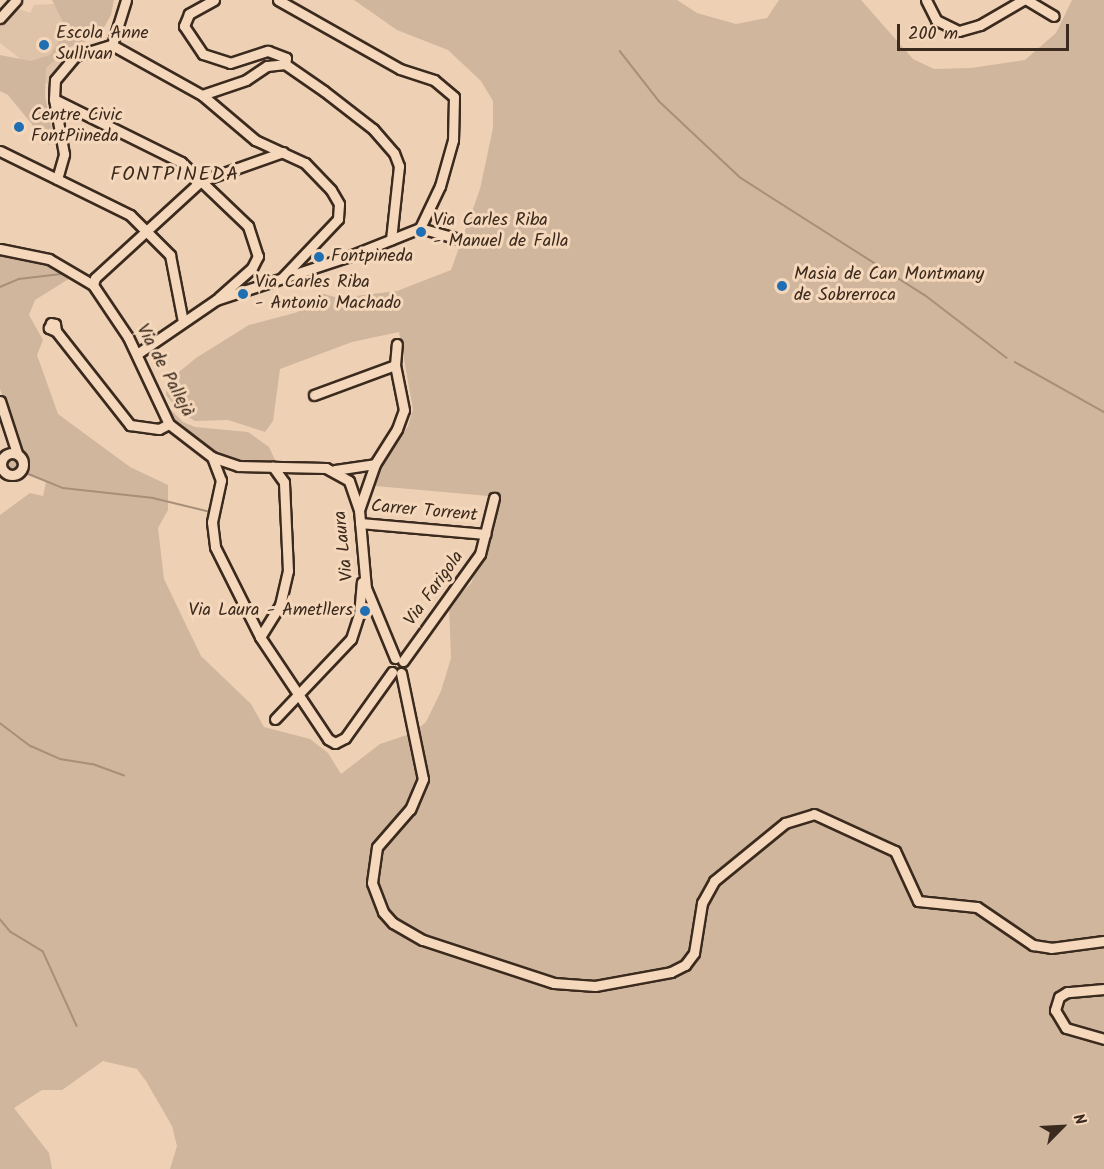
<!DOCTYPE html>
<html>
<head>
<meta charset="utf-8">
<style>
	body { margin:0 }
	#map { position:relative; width:1104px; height:1169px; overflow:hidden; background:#eed1b5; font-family:Kalam,sans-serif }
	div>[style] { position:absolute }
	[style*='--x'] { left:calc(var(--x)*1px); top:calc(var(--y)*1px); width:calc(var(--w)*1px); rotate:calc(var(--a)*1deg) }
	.built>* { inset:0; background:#dfc3a8 }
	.green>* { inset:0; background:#d0b69c }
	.round { border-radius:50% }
	.stream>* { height:1.5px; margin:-0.75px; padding:0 0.75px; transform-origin:0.75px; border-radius:0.75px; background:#a78f79 }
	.roads { filter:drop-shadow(2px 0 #3b2a1e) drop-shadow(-2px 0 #3b2a1e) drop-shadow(0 2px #3b2a1e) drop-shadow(0 -2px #3b2a1e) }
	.minor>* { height:9px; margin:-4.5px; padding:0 4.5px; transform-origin:4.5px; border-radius:4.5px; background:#f5d8bb }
	.minor>.ring { margin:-4.5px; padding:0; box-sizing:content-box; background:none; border:9px solid #f5d8bb; border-radius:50% }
	.dots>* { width:16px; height:16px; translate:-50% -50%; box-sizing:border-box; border:3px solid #f5d8bb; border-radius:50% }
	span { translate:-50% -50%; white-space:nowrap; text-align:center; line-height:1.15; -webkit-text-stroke:6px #f5d8bb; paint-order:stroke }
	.poi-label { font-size:18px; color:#3b2a1e }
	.left { translate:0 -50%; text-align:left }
	.right { translate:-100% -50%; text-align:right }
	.street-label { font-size:18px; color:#3b2a1e }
	.neighbourhood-label { font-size:20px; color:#3b2a1e; letter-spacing:1.5px }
	.north { position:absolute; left:1032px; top:1097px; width:60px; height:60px; -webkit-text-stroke:4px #f5d8bb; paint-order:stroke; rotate:66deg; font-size:16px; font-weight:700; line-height:24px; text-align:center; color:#3b2a1e }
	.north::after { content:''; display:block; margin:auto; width:21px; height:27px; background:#3b2a1e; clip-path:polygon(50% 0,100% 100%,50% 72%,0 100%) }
	.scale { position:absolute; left:897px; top:24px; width:172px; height:27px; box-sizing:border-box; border:3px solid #3b2a1e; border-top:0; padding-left:8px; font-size:18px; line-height:21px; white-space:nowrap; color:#3b2a1e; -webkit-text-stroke:4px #f5d8bb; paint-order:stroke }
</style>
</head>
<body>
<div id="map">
	<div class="built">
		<i style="clip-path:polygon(70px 3px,92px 30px,82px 48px,63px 61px,52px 85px,28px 78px,23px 61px,0 43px,0 24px,14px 7px,30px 13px,34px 5px)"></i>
	</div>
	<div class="green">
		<i style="clip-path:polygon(52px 0,114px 0,111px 15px,99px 36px,71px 46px,46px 68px,45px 96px,54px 139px,49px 145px,8px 95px,0 91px,0 55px,31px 61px,50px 55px,67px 30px)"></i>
		<i style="clip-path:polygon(354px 0,677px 0,697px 13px,736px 24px,767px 18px,779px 0,861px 0,913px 59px,934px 69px,971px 68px,1025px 60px,1056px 33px,1072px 0,1104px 0,1104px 1169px,170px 1169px,177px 1146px,172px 1126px,146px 1081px,137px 1069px,103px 1061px,62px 1090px,42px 1090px,14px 1108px,49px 1153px,52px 1169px,0 1169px,0 515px,30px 493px,43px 496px,46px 482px,22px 473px,25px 460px,0 389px,0 254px,44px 261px,75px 275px,35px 300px,29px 315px,43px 340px,37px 355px,58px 414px,130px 467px,168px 485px,168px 510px,158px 528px,164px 579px,201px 656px,251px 704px,264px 727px,310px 739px,328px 753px,341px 774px,380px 744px,413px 733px,426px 722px,441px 691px,451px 658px,449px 606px,471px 583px,494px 530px,500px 497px,375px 486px,378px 470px,408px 426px,413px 409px,399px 332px,352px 342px,280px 369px,273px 421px,265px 432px,228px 420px,195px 421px,180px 412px,166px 395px,168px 381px,196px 358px,249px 325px,298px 312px,320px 293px,339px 298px,397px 291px,451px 270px,480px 189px,493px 128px,493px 101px,481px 81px,448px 50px,397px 30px)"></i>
		<i style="clip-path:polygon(161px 400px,183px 422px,195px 427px,248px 432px,269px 447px,276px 462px,232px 461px,218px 455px,171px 421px)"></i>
		<i class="round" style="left:3px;top:455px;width:18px;height:18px"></i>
	</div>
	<div class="stream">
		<i style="--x:620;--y:51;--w:63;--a:52"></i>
		<i style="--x:659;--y:101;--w:112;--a:43.2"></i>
		<i style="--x:741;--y:178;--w:218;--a:32.5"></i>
		<i style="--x:925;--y:295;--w:103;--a:37.5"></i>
		<i style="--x:0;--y:287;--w:21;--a:-23"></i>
		<i style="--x:19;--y:279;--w:42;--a:-6.8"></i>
		<i style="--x:1015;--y:362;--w:102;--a:29.3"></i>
		<i style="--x:0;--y:458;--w:1;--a:0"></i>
		<i style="--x:24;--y:472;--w:42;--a:22.3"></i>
		<i style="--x:63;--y:488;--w:91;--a:6.3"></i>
		<i style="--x:153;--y:498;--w:60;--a:13.6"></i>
		<i style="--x:0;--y:723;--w:39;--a:37"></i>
		<i style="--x:31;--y:746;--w:32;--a:24"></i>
		<i style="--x:60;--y:759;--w:33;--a:9"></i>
		<i style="--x:93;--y:764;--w:33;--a:20"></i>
		<i style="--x:0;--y:919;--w:17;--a:50"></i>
		<i style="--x:11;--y:932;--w:37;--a:31"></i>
		<i style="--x:43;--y:951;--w:82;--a:65.6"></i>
	</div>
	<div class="roads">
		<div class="minor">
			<i style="--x:214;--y:0;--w:29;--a:151"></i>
			<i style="--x:189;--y:14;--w:13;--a:113"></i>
			<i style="--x:184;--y:26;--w:34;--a:56"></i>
			<i style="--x:203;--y:54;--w:28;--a:18"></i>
			<i style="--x:230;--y:63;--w:40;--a:-18"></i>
			<i style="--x:268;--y:51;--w:19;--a:21"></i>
			<i style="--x:286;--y:58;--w:6;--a:99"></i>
			<i style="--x:278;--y:0;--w:140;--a:29.5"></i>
			<i style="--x:400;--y:69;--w:36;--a:18"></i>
			<i style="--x:434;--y:80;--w:26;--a:40"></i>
			<i style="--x:454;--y:97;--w:43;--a:91.3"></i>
			<i style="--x:453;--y:140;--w:48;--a:105.8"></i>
			<i style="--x:440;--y:186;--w:47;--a:115.5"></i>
			<i style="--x:926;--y:0;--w:22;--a:63"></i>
			<i style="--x:936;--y:20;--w:25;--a:26"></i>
			<i style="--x:959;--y:31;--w:22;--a:-16"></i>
			<i style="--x:980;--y:25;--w:50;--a:-30.2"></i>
			<i style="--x:1027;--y:0;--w:31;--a:31"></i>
			<i style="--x:0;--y:18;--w:24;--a:-48"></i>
			<i style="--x:112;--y:45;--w:103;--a:29.1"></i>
			<i style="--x:202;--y:95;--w:70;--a:40.3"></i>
			<i style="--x:255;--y:140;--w:55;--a:24.7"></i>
			<i style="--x:305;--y:163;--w:37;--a:46"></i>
			<i style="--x:331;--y:190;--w:16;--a:60"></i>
			<i style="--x:339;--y:204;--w:15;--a:94"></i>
			<i style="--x:338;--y:219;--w:81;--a:133.5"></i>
			<i style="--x:202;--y:95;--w:46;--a:-18.8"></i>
			<i style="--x:246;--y:80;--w:25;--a:-34"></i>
			<i style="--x:267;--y:66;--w:18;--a:-6"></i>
			<i style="--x:285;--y:64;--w:47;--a:34.7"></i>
			<i style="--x:324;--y:91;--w:62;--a:37.8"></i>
			<i style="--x:373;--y:129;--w:32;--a:49"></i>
			<i style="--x:394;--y:153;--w:14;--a:69"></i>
			<i style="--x:399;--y:166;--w:74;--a:96.2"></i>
			<i style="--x:54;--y:99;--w:142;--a:26.4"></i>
			<i style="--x:181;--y:162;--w:93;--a:43.7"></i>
			<i style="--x:248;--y:226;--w:32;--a:72"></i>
			<i style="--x:258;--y:256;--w:13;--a:117"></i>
			<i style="--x:252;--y:268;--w:45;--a:138.6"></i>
			<i style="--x:0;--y:151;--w:145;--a:26.2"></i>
			<i style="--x:130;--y:215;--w:57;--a:45"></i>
			<i style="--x:170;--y:255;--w:68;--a:79"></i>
			<i style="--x:57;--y:179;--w:26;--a:-74"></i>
			<i style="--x:64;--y:154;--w:56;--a:-100.3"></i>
			<i style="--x:54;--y:99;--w:19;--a:-87"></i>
			<i style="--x:55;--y:80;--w:31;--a:-50"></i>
			<i style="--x:75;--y:56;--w:39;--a:-17"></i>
			<i style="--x:112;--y:45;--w:47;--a:-72.7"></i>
			<i style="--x:0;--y:249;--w:50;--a:11.5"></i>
			<i style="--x:49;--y:259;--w:51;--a:30.6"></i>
			<i style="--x:93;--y:285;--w:63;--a:56.1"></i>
			<i style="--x:128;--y:337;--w:96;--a:64.8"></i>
			<i style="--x:169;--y:424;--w:54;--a:37.5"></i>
			<i style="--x:212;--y:457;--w:25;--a:69"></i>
			<i style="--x:221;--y:480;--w:43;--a:102.1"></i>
			<i style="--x:212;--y:522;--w:25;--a:83"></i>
			<i style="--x:215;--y:547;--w:101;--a:63.4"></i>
			<i style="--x:260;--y:637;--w:123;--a:56.3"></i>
			<i style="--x:328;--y:739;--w:8;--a:30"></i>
			<i style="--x:335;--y:743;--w:11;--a:-27"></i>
			<i style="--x:345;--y:738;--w:81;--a:-54.5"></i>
			<i style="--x:93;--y:285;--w:7;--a:-74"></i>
			<i style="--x:95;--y:278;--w:144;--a:-42.5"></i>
			<i style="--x:201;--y:181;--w:87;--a:-19.5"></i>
			<i style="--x:56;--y:331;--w:8;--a:-157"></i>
			<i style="--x:49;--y:328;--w:5;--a:-68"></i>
			<i style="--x:51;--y:323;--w:4;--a:14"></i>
			<i style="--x:55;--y:324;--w:7;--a:82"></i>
			<i style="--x:56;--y:331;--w:120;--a:51.8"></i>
			<i style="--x:130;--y:425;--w:29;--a:8"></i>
			<i style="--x:159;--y:429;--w:11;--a:-27"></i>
			<i style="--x:137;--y:354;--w:96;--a:-34.4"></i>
			<i style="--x:216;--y:300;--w:141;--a:-18.2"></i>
			<i style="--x:350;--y:256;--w:75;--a:-21.8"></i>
			<i style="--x:420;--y:228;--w:37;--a:16"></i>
			<i style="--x:314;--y:395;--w:86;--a:-20.3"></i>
			<i style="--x:0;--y:401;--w:55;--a:71.9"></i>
			<i class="ring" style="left:1px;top:453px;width:13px;height:13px"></i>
			<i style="--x:212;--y:457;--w:28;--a:19"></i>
			<i style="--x:238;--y:466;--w:88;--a:1.3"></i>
			<i style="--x:326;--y:468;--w:26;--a:29"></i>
			<i style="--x:349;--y:481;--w:31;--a:71"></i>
			<i style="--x:359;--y:510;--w:78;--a:84.9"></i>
			<i style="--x:366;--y:588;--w:76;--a:67.5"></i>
			<i style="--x:335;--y:470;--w:40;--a:-8.5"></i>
			<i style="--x:359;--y:510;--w:49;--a:-70.8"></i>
			<i style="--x:375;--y:464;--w:41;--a:-57.8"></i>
			<i style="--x:397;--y:429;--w:20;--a:-70"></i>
			<i style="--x:404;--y:410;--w:46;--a:-101.3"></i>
			<i style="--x:395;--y:365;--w:21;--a:-85"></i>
			<i style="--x:360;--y:523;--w:126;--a:5"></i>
			<i style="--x:260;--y:637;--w:38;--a:-58"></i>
			<i style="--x:280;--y:605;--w:35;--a:-77"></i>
			<i style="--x:288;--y:571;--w:89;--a:-92.6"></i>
			<i style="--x:284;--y:482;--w:19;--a:-126"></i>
			<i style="--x:403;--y:661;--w:132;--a:-54.3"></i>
			<i style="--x:480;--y:554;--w:58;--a:-76"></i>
			<i style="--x:401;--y:673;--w:108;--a:78.3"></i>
			<i style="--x:423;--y:779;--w:33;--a:113"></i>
			<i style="--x:410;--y:809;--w:50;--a:131"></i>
			<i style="--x:377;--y:847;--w:36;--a:98"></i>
			<i style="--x:372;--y:883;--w:31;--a:69"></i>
			<i style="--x:383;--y:912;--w:15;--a:48"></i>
			<i style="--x:393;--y:923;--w:34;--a:30"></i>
			<i style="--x:423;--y:940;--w:138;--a:18.2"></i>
			<i style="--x:554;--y:983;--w:41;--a:4.2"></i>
			<i style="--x:595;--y:986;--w:77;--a:-10.4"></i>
			<i style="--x:671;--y:972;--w:16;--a:-27"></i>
			<i style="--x:685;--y:965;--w:15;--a:-53"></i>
			<i style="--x:694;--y:953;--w:51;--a:-80.9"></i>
			<i style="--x:702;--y:903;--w:25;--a:-61"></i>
			<i style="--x:714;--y:881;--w:92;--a:-39.2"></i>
			<i style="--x:785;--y:823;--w:30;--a:-17"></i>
			<i style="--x:814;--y:814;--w:89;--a:24.6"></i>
			<i style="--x:895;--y:851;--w:55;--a:65.3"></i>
			<i style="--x:918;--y:901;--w:59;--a:5.8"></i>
			<i style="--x:977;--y:907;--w:68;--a:34.2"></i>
			<i style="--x:1033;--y:945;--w:18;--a:9"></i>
			<i style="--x:1051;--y:948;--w:53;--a:-7.5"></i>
			<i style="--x:275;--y:719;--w:110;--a:-46.5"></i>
			<i style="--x:351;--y:639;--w:25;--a:-72"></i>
			<i style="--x:359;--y:615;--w:33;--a:-85"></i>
			<i style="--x:1104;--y:989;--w:37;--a:175"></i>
			<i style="--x:1067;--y:992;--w:9;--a:148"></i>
			<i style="--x:1059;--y:997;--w:14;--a:107"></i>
			<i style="--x:1055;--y:1010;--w:21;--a:59"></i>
			<i style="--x:1066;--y:1028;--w:40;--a:16"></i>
		</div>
	</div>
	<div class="dots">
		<i style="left:44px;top:45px;background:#1f6fb2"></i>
		<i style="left:19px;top:127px;background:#1f6fb2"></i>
		<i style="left:421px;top:232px;background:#1f6fb2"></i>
		<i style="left:319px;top:257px;background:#1f6fb2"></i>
		<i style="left:782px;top:286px;background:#1f6fb2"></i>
		<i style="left:243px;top:294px;background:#1f6fb2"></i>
		<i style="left:365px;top:611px;background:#1f6fb2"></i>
	</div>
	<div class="poi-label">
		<span class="left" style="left:56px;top:45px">Escola Anne<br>Sullivan</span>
		<span class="left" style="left:31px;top:127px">Centre Civic<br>FontPiineda</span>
		<span class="left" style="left:433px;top:232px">Via Carles Riba<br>- Manuel de Falla</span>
		<span class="left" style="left:331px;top:257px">Fontpineda</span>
		<span class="left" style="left:794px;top:286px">Masia de Can Montmany<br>de Sobrerroca</span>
		<span class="left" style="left:255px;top:294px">Via Carles Riba<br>- Antonio Machado</span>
		<span class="right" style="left:353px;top:611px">Via Laura - Ametllers</span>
	</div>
	<div class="street-label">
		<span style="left:164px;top:371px;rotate:62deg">Via de Pallejà</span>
		<span style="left:424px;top:512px;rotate:5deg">Carrer Torrent</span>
		<span style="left:345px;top:546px;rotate:-96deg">Via Laura</span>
		<span style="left:435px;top:589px;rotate:-54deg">Via Farigola</span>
	</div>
	<div class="neighbourhood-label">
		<span style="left:175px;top:175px">FONTPINEDA</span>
	</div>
	<div class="north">N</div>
	<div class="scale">200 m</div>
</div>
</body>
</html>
